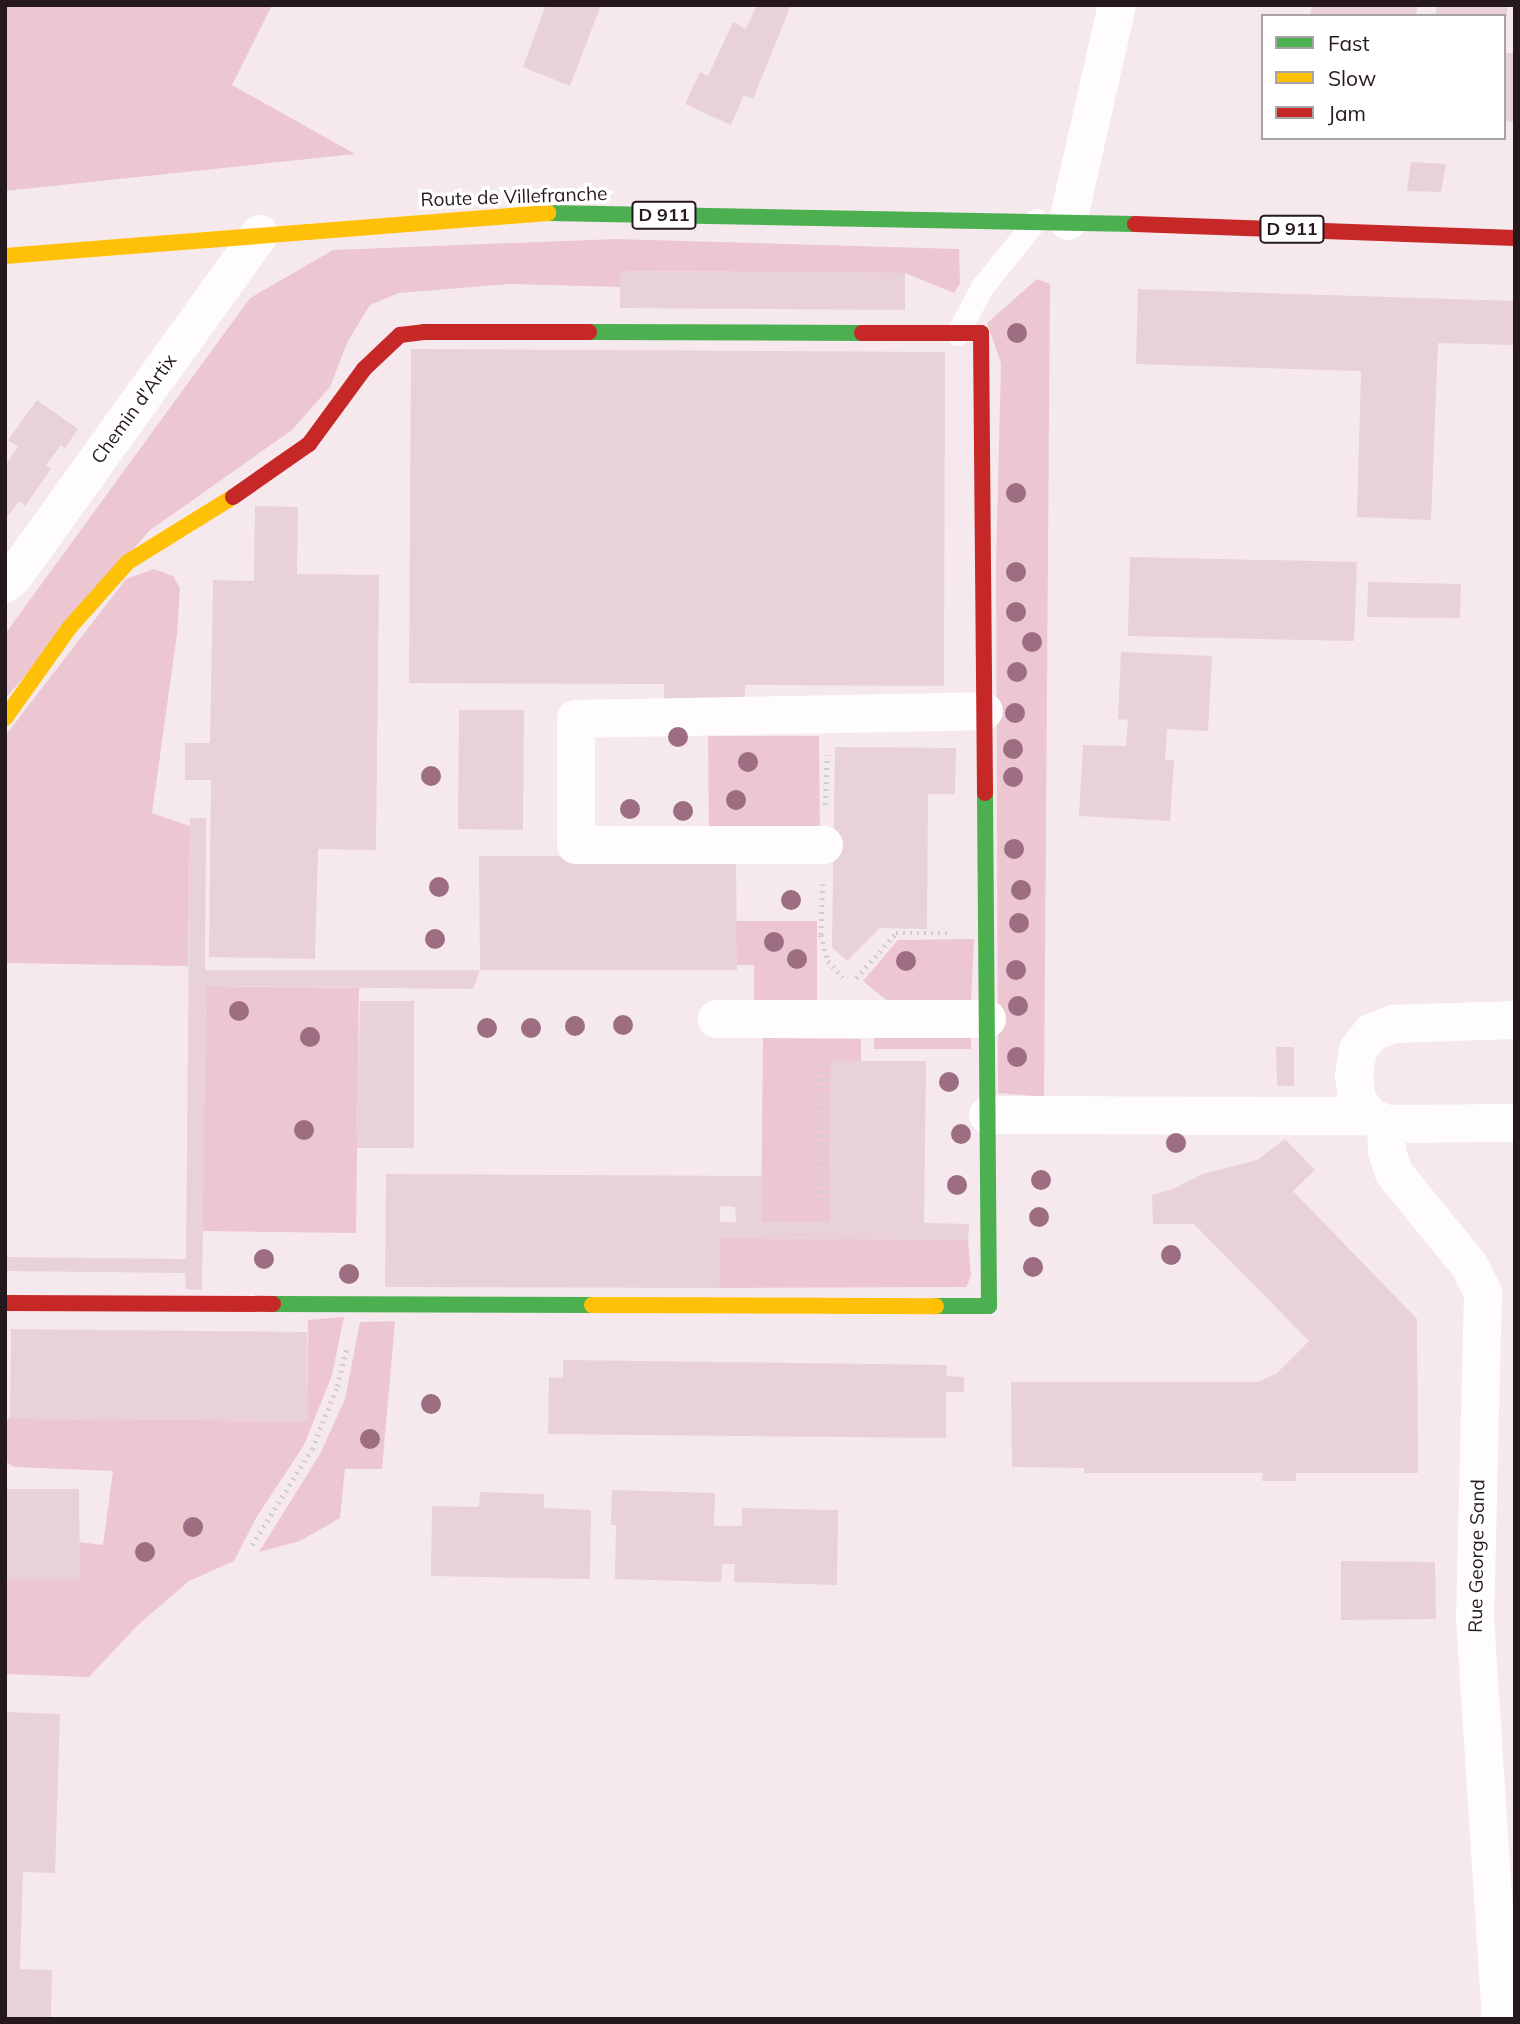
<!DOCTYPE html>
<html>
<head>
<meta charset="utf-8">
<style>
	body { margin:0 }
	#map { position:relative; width:1520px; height:2024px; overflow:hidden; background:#f6e9ed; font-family:Mulish,sans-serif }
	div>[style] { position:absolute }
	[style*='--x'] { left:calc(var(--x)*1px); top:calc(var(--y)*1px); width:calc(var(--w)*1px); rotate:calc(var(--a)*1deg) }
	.green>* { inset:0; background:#ecc7d2 }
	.building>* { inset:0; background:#e8d1d9 }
	.path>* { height:4.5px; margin-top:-2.25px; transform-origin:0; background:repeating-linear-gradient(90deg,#d0cdce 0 2px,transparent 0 7px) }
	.lane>* { height:23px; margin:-11.5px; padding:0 11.5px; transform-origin:11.5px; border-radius:11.5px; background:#fefcfc }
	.street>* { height:38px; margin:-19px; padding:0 19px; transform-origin:19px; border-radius:19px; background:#fefcfc }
	.fast>* { height:16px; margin:-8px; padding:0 8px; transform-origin:8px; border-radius:8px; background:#4caf50 }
	.slow>* { height:16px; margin:-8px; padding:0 8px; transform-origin:8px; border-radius:8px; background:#ffc107 }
	.jam>* { height:16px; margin:-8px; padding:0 8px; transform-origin:8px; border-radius:8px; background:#c62828 }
	.trees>* { width:20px; height:20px; margin:-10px; border-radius:50%; background:#9d6e82 }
	span { translate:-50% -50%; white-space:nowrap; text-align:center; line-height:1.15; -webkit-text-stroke:7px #fff; paint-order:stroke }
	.shield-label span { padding:2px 5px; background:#fff; border:2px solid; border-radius:5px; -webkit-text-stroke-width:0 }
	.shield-label { font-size:18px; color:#26191d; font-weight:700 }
	.street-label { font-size:19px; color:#26191d }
	.frame { position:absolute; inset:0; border:7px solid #26191d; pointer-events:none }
	.legend { position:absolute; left:1261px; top:14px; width:245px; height:126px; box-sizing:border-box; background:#fff; border:2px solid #a8a3a5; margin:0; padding:9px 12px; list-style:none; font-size:21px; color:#26191d }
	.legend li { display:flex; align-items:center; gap:14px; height:35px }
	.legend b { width:35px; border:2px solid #a8a3a5 }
</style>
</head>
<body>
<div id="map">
	<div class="green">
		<i style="clip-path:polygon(5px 5px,272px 5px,232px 85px,355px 154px,5px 191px)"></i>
		<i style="clip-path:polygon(615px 239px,959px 249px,960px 283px,954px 293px,905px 273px,621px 271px,620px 287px,510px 284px,399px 293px,370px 305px,348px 341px,330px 387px,292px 430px,149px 531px,5px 699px,5px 634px,250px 298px,333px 250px)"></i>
		<i style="clip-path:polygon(1037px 279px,1050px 284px,1044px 1097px,998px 1093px,996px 565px,1001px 363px,987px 323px)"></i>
		<i style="clip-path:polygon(154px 569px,173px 576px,180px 588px,177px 634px,152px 813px,190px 826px,188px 966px,5px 963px,5px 736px,126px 579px)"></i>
		<i style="clip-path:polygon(708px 736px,819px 736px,820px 836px,709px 837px)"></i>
		<i style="clip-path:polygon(736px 921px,817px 921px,817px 1003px,754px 1002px,754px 965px,736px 965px)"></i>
		<i style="clip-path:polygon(974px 939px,971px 1004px,895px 1007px,863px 981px,898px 940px)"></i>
		<i style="clip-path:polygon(206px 986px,359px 988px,356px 1233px,202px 1231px)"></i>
		<i style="clip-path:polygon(874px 1037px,971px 1037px,971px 1049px,874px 1049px)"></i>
		<i style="clip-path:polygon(763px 1038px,861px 1039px,861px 1061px,831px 1061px,830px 1223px,761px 1222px)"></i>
		<i style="clip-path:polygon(720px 1238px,968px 1240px,971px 1276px,966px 1287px,719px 1288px)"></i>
		<i style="clip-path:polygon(344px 1317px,332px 1375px,304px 1445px,256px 1518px,234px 1561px,189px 1581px,137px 1626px,89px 1677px,5px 1674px,5px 1579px,80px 1579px,79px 1542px,103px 1545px,113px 1471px,14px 1467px,5px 1461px,5px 1422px,10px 1418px,307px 1421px,308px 1320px)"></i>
		<i style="clip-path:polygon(395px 1321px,382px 1469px,345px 1469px,340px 1518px,300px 1541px,259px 1552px,320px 1454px,345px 1399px,360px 1322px)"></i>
	</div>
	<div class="building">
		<i style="clip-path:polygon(546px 5px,601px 5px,570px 86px,523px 67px)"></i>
		<i style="clip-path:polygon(757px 5px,791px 5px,753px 99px,744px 95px,731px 125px,685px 104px,700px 72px,708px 76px,733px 22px,746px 29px)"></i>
		<i style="clip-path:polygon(1312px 5px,1418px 5px,1416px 16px,1310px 16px)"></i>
		<i style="clip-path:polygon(1437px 5px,1507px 5px,1507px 16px,1435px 16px)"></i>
		<i style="clip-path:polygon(1504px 53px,1515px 53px,1515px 122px,1504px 121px)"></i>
		<i style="clip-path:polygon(1411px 162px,1446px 164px,1441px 192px,1407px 191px)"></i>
		<i style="clip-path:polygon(620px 271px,905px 273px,905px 310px,620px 308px)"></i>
		<i style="clip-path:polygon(1138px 289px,1515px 301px,1515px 345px,1438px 343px,1431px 520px,1357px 517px,1361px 371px,1136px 364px)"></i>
		<i style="clip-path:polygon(411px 349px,945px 352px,944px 686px,745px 685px,745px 715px,664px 714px,664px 684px,409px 683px)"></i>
		<i style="clip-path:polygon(37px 400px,78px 429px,65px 448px,61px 445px,46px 465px,51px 469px,25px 506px,19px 501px,5px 520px,5px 466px,18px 447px,8px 440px)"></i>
		<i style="clip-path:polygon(255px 506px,298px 507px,297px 574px,379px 575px,376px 850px,318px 849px,315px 959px,209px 957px,211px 780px,185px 780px,185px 743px,210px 743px,213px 580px,254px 581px)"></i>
		<i style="clip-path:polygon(1130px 557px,1357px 562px,1354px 641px,1128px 636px)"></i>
		<i style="clip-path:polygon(1368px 582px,1461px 584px,1460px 618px,1367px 617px)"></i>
		<i style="clip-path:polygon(1121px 652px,1212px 656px,1208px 731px,1167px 729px,1165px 760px,1174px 760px,1170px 821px,1079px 816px,1083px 745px,1126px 746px,1128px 720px,1118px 719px)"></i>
		<i style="clip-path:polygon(459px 710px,524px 710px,523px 830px,458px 829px)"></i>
		<i style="clip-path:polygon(835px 747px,956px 748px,955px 794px,928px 794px,927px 929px,880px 928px,847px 961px,832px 947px)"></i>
		<i style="clip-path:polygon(190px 818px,206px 818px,205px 970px,480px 970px,473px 989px,206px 986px,202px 1290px,186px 1289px,185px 1273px,5px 1271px,5px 1257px,186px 1259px)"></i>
		<i style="clip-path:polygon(479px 856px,736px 856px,737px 970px,480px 970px)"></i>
		<i style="clip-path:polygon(360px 1001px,414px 1001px,414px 1148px,357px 1148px)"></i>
		<i style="clip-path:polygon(1276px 1047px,1294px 1047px,1294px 1086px,1277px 1086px)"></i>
		<i style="clip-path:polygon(evenodd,831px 1061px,926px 1061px,924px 1223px,969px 1224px,968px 1240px,720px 1238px,719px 1288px,385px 1287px,386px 1174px,762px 1176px,761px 1222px,830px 1223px,831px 1061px,720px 1206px,735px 1207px,736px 1222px,720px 1222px,720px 1206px)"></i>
		<i style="clip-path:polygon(1285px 1139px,1315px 1170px,1293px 1191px,1417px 1319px,1418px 1473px,1296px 1473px,1296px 1481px,1262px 1481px,1263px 1473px,1084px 1473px,1084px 1468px,1012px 1467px,1011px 1382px,1257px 1382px,1276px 1374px,1309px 1341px,1194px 1224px,1153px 1224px,1152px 1195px,1173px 1189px,1203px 1174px,1257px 1160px)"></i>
		<i style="clip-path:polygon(11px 1329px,307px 1332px,307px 1421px,10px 1418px)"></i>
		<i style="clip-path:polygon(563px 1360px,947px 1365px,946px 1376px,964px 1377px,964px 1392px,946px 1392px,946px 1438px,548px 1434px,549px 1377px,563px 1378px)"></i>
		<i style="clip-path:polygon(5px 1489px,79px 1489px,80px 1579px,5px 1579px)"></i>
		<i style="clip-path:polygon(612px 1490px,715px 1493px,714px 1526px,742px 1526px,742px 1508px,838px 1510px,837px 1585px,734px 1582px,735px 1564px,722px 1564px,721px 1582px,615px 1579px,616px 1525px,611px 1525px)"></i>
		<i style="clip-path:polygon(480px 1492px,544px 1494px,544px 1508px,591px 1510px,590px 1579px,431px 1576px,432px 1506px,479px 1507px)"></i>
		<i style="clip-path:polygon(1341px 1561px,1435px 1562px,1436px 1619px,1341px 1620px)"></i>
		<i style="clip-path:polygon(5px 1712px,60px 1714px,55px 1873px,23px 1872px,20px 1969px,52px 1970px,51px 2019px,5px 2019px)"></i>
	</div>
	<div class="path">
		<i style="--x:825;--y:805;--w:50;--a:-87.7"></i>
		<i style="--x:823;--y:884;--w:51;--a:92.2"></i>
		<i style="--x:821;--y:935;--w:27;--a:75"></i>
		<i style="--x:828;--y:961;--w:22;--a:47"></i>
		<i style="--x:856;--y:978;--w:60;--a:-48.4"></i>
		<i style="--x:896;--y:933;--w:51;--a:0"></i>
		<i style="--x:821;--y:1058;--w:142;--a:89.6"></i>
		<i style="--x:252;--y:1545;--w:113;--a:-58"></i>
		<i style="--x:312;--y:1449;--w:68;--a:-68.4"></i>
		<i style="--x:337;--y:1386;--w:41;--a:-76"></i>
	</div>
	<div class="lane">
		<i style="--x:957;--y:334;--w:53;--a:-62"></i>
		<i style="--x:982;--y:287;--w:86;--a:-51.1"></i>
	</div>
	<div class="street">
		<i style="--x:1068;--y:221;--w:221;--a:-77.2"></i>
		<i style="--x:5;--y:584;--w:12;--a:-42"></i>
		<i style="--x:14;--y:576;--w:421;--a:-54.3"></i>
		<i style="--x:824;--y:845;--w:248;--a:180"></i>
		<i style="--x:576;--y:845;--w:126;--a:-90"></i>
		<i style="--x:576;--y:719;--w:408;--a:-1.1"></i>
		<i style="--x:717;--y:1019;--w:270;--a:0"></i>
		<i style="--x:1515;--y:1020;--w:122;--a:178.1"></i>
		<i style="--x:1393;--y:1024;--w:24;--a:158"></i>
		<i style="--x:1371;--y:1033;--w:21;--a:127"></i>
		<i style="--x:1358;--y:1050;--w:25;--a:99"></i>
		<i style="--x:1354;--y:1075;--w:25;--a:83"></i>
		<i style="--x:1357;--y:1100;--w:20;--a:53"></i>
		<i style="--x:1369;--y:1116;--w:19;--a:25"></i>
		<i style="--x:1386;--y:1124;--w:129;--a:-0.4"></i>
		<i style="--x:988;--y:1115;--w:381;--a:0.2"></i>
		<i style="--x:1386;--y:1124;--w:28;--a:88"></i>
		<i style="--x:1387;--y:1152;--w:22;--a:72"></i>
		<i style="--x:1394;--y:1173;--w:119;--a:50.8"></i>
		<i style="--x:1469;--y:1265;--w:30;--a:63"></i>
		<i style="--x:1483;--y:1292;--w:326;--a:91.4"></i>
		<i style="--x:1475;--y:1618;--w:402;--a:86.3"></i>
	</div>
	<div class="fast">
		<i style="--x:548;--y:213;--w:587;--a:1.07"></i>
		<i style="--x:589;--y:332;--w:273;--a:0.2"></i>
		<i style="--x:273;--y:1304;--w:319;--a:0.2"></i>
		<i style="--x:936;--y:1306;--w:53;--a:0"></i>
		<i style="--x:989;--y:1306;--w:513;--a:-90.45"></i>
	</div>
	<div class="slow">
		<i style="--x:5;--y:256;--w:545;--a:-4.53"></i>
		<i style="--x:5;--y:718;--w:112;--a:-54.5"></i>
		<i style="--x:70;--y:627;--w:87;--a:-48.3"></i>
		<i style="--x:128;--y:562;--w:123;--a:-31.8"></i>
		<i style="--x:592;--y:1305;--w:344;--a:0.2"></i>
	</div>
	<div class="jam">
		<i style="--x:1135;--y:224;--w:380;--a:2.1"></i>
		<i style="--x:862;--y:333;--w:119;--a:0"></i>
		<i style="--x:981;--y:333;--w:460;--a:89.5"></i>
		<i style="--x:233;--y:497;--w:93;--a:-34.9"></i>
		<i style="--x:309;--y:444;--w:93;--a:-53.7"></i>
		<i style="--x:364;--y:369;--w:50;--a:-43.4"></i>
		<i style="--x:400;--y:335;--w:24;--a:-7"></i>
		<i style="--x:424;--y:332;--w:165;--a:0"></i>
		<i style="--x:5;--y:1303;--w:268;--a:0.2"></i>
	</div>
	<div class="trees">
		<i style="left:1017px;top:333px"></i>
		<i style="left:1016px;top:493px"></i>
		<i style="left:1016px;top:572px"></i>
		<i style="left:1016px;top:612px"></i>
		<i style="left:1032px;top:642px"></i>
		<i style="left:1017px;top:672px"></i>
		<i style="left:1015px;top:713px"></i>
		<i style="left:678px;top:737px"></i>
		<i style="left:1013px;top:749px"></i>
		<i style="left:748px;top:762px"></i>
		<i style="left:431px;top:776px"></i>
		<i style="left:1013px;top:777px"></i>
		<i style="left:736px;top:800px"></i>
		<i style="left:630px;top:809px"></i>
		<i style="left:683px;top:811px"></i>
		<i style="left:1014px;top:849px"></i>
		<i style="left:439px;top:887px"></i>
		<i style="left:1021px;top:890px"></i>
		<i style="left:791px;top:900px"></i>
		<i style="left:1019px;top:923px"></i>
		<i style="left:435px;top:939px"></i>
		<i style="left:774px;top:942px"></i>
		<i style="left:797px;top:959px"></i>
		<i style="left:906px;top:961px"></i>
		<i style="left:1016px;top:970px"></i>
		<i style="left:1018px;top:1006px"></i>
		<i style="left:239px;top:1011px"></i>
		<i style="left:623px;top:1025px"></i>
		<i style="left:575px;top:1026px"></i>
		<i style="left:487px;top:1028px"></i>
		<i style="left:531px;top:1028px"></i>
		<i style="left:310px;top:1037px"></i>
		<i style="left:1017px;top:1057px"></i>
		<i style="left:949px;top:1082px"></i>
		<i style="left:304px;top:1130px"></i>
		<i style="left:961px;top:1134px"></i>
		<i style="left:1176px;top:1143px"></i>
		<i style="left:1041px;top:1180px"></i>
		<i style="left:957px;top:1185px"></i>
		<i style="left:1039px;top:1217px"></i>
		<i style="left:1171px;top:1255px"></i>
		<i style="left:264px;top:1259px"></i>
		<i style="left:1033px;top:1267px"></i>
		<i style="left:349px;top:1274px"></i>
		<i style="left:431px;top:1404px"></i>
		<i style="left:370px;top:1439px"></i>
		<i style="left:193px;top:1527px"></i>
		<i style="left:145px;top:1552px"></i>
	</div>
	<div class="shield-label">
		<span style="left:664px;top:215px">D 911</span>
		<span style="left:1292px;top:229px">D 911</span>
	</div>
	<div class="street-label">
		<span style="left:514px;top:197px;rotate:-2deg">Route de Villefranche</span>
		<span style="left:134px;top:409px;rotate:-54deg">Chemin d'Artix</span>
		<span style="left:1477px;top:1556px;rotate:-89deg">Rue George Sand</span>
	</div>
	<div class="frame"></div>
	<ul class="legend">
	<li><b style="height:9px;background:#4caf50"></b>Fast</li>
	<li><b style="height:9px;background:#ffc107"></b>Slow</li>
	<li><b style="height:9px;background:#c62828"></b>Jam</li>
	</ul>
</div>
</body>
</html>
